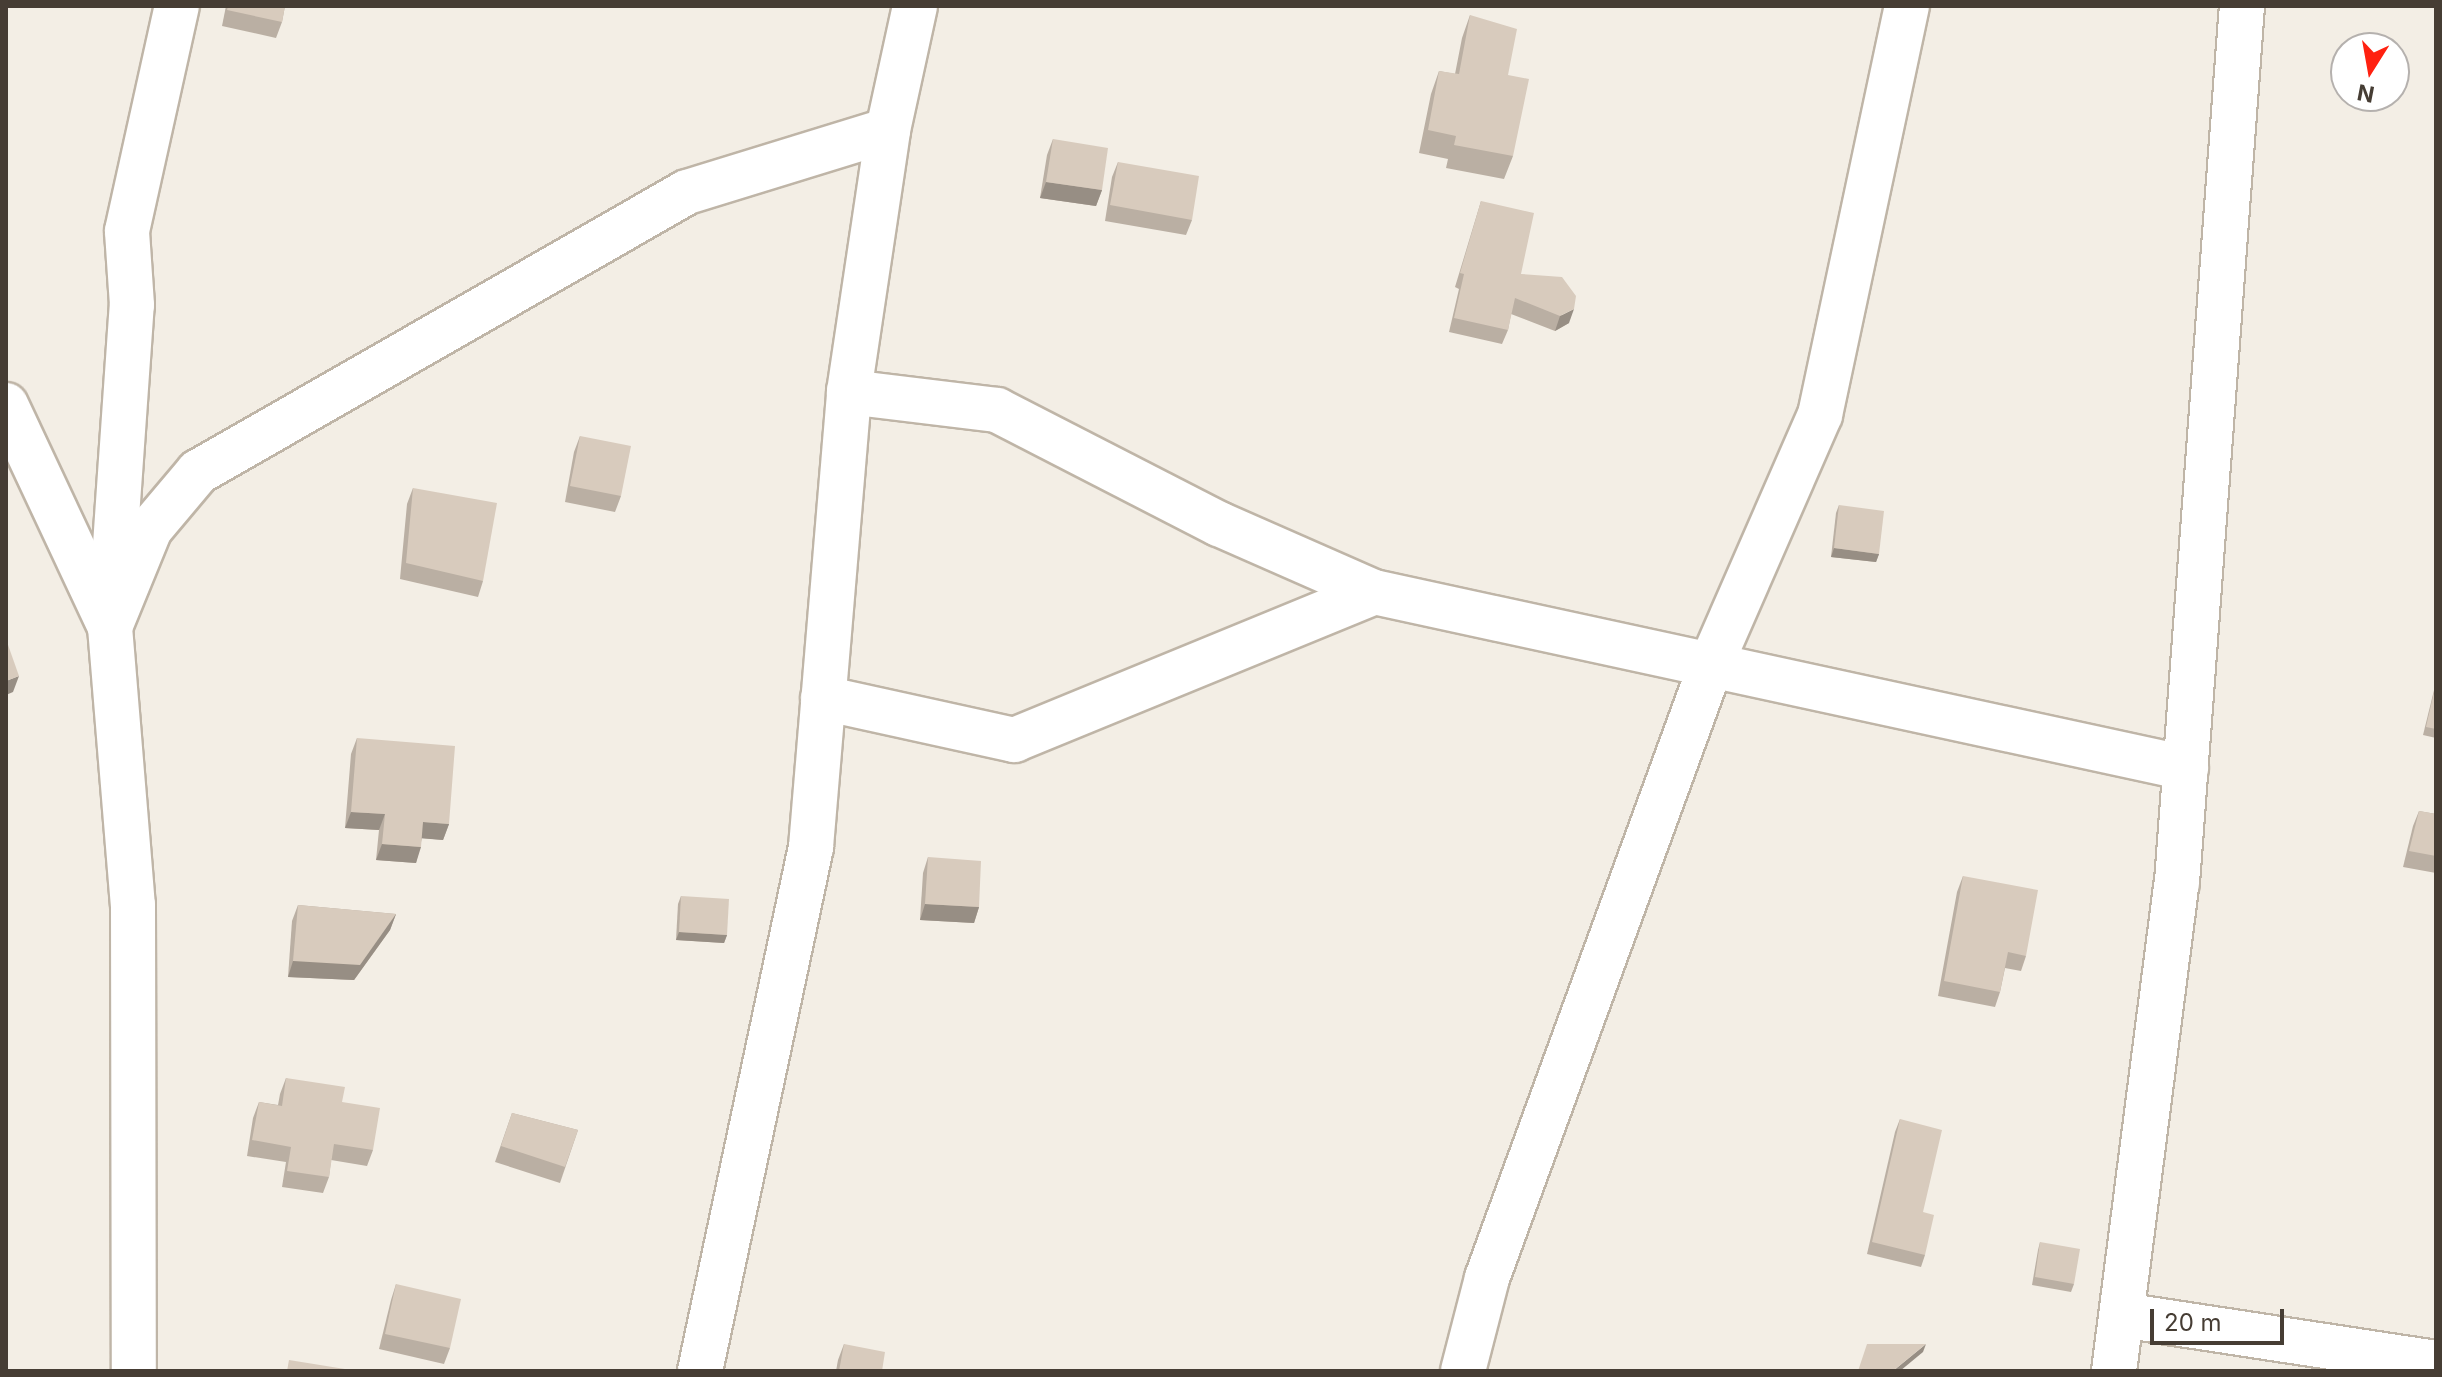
<!DOCTYPE html>
<html>
<head>
<meta charset="utf-8">
<style>
	body { margin:0 }
	#map { position:relative; width:2442px; height:1377px; overflow:hidden; background:#f3eee5; font-family:Inter,sans-serif }
	div>[style] { position:absolute }
	[style*='--x'] { left:calc(var(--x)*1px); top:calc(var(--y)*1px); width:calc(var(--w)*1px); rotate:calc(var(--a)*1deg) }
	.roads { filter:drop-shadow(2px 0 #bfb5a7) drop-shadow(-2px 0 #bfb5a7) drop-shadow(0 2px #bfb5a7) drop-shadow(0 -2px #bfb5a7) }
	.minor>* { height:44px; margin:-22px; padding:0 22px; transform-origin:22px; border-radius:22px; background:#fff }
	.wall>* { inset:0; background:#baafa3 }
	.shaded-wall>* { inset:0; background:#978e84 }
	.building>* { inset:0; background:#d8cbbd }
	span { translate:-50% -50%; white-space:nowrap; text-align:center; line-height:1.15; -webkit-text-stroke:6px #fff; paint-order:stroke }
	.frame { position:absolute; inset:0; border:8px solid #463d34; pointer-events:none }
	.north { position:absolute; left:2330px; top:32px; width:80px; height:80px; box-sizing:border-box; background:#fff; border:2px solid #b5b1ae; border-radius:50%; rotate:191deg; font-size:22px; font-weight:700; line-height:32px; text-align:center; color:#463d34 }
	.north::after { content:''; display:block; margin:auto; width:28px; height:36px; background:#ff2110; clip-path:polygon(50% 0,100% 100%,50% 72%,0 100%) }
	.scale { position:absolute; left:2150px; top:1309px; width:134px; height:36px; box-sizing:border-box; border:4px solid #463d34; border-top:0; padding-left:10px; font-size:24px; line-height:28px; white-space:nowrap; color:#463d34; -webkit-text-stroke:6px #fff; paint-order:stroke }
</style>
</head>
<body>
<div id="map">
	<div class="roads">
		<div class="minor">
			<i style="--x:849;--y:392;--w:149;--a:6.9"></i>
			<i style="--x:997;--y:410;--w:250;--a:27.2"></i>
			<i style="--x:1219;--y:524;--w:169;--a:23.7"></i>
			<i style="--x:6;--y:405;--w:245;--a:64.9"></i>
			<i style="--x:110;--y:627;--w:279;--a:85.3"></i>
			<i style="--x:133;--y:905;--w:466;--a:89.9"></i>
			<i style="--x:112;--y:588;--w:284;--a:-86"></i>
			<i style="--x:132;--y:305;--w:74;--a:-93.9"></i>
			<i style="--x:127;--y:231;--w:230;--a:-77.5"></i>
			<i style="--x:110;--y:627;--w:106;--a:-67.8"></i>
			<i style="--x:150;--y:529;--w:75;--a:-49.9"></i>
			<i style="--x:198;--y:472;--w:563;--a:-29.8"></i>
			<i style="--x:687;--y:192;--w:210;--a:-17.1"></i>
			<i style="--x:823;--y:698;--w:196;--a:12.4"></i>
			<i style="--x:1014;--y:740;--w:389;--a:-22.3"></i>
			<i style="--x:1374;--y:592;--w:831;--a:12.23"></i>
			<i style="--x:2122;--y:1315;--w:318;--a:8.7"></i>
			<i style="--x:700;--y:1371;--w:536;--a:-78.04"></i>
			<i style="--x:811;--y:847;--w:457;--a:-85.2"></i>
			<i style="--x:849;--y:392;--w:265;--a:-81.5"></i>
			<i style="--x:888;--y:130;--w:127;--a:-77.7"></i>
			<i style="--x:1463;--y:1371;--w:96;--a:-75.5"></i>
			<i style="--x:1487;--y:1278;--w:656;--a:-69.93"></i>
			<i style="--x:1712;--y:662;--w:270;--a:-66.4"></i>
			<i style="--x:1820;--y:415;--w:418;--a:-78"></i>
			<i style="--x:2114;--y:1371;--w:493;--a:-82.7"></i>
			<i style="--x:2177;--y:882;--w:878;--a:-85.76"></i>
		</div>
	</div>
	<div class="wall">
		<i style="clip-path:polygon(226px 6px,285px 6px,282px 22px,276px 38px,222px 26px)"></i>
		<i style="clip-path:polygon(1470px 15px,1508px 75px,1513px 156px,1504px 179px,1446px 168px,1448px 159px,1419px 153px,1431px 94px,1439px 71px,1455px 74px,1462px 38px)"></i>
		<i style="clip-path:polygon(1053px 139px,1102px 190px,1096px 206px,1040px 198px,1047px 155px)"></i>
		<i style="clip-path:polygon(1118px 162px,1192px 220px,1186px 235px,1105px 221px,1112px 177px)"></i>
		<i style="clip-path:polygon(1481px 201px,1521px 274px,1569px 323px,1555px 331px,1511px 314px,1508px 330px,1502px 344px,1449px 332px,1459px 289px,1455px 287px)"></i>
		<i style="clip-path:polygon(580px 436px,621px 496px,615px 512px,565px 502px,574px 452px)"></i>
		<i style="clip-path:polygon(413px 488px,483px 581px,478px 597px,400px 579px,407px 504px)"></i>
		<i style="clip-path:polygon(1839px 505px,1879px 554px,1876px 562px,1831px 557px,1836px 513px)"></i>
		<i style="clip-path:polygon(2436px 682px,2436px 738px,2423px 735px)"></i>
		<i style="clip-path:polygon(357px 738px,449px 824px,443px 840px,422px 838px,416px 863px,376px 860px,379px 830px,345px 828px,351px 754px)"></i>
		<i style="clip-path:polygon(2419px 811px,2436px 814px,2436px 873px,2403px 867px,2413px 826px)"></i>
		<i style="clip-path:polygon(928px 857px,979px 907px,974px 923px,920px 920px,923px 873px)"></i>
		<i style="clip-path:polygon(1963px 876px,2026px 956px,2021px 971px,2005px 968px,2000px 992px,1995px 1007px,1938px 996px,1957px 892px)"></i>
		<i style="clip-path:polygon(681px 896px,727px 935px,724px 943px,676px 940px,678px 904px)"></i>
		<i style="clip-path:polygon(298px 905px,396px 914px,390px 930px,354px 980px,288px 977px,292px 921px)"></i>
		<i style="clip-path:polygon(286px 1078px,342px 1102px,373px 1150px,367px 1166px,331px 1160px,329px 1177px,323px 1193px,282px 1187px,286px 1162px,247px 1156px,253px 1118px,259px 1102px,278px 1105px,280px 1094px)"></i>
		<i style="clip-path:polygon(512px 1113px,578px 1130px,560px 1183px,495px 1162px)"></i>
		<i style="clip-path:polygon(1900px 1119px,1923px 1212px,1925px 1255px,1921px 1267px,1867px 1254px,1895px 1132px)"></i>
		<i style="clip-path:polygon(2040px 1242px,2074px 1284px,2071px 1292px,2032px 1285px,2038px 1250px)"></i>
		<i style="clip-path:polygon(396px 1284px,450px 1348px,444px 1364px,379px 1349px,391px 1300px)"></i>
		<i style="clip-path:polygon(844px 1344px,882px 1371px,836px 1371px,838px 1360px)"></i>
	</div>
	<div class="shaded-wall">
		<i style="clip-path:polygon(1046px 182px,1102px 190px,1096px 206px,1040px 198px)"></i>
		<i style="clip-path:polygon(1574px 309px,1569px 323px,1555px 331px,1560px 316px)"></i>
		<i style="clip-path:polygon(1834px 548px,1879px 554px,1876px 562px,1831px 557px)"></i>
		<i style="clip-path:polygon(19px 676px,13px 692px,6px 695px,6px 681px)"></i>
		<i style="clip-path:polygon(351px 812px,385px 814px,379px 830px,345px 828px)"></i>
		<i style="clip-path:polygon(423px 822px,449px 824px,443px 840px,418px 838px)"></i>
		<i style="clip-path:polygon(382px 844px,421px 847px,416px 863px,376px 860px)"></i>
		<i style="clip-path:polygon(925px 904px,979px 907px,974px 923px,920px 920px)"></i>
		<i style="clip-path:polygon(396px 914px,390px 930px,354px 980px,288px 977px,293px 961px)"></i>
		<i style="clip-path:polygon(679px 932px,727px 935px,724px 943px,676px 940px)"></i>
		<i style="clip-path:polygon(1926px 1344px,1923px 1352px,1900px 1371px,1893px 1371px)"></i>
	</div>
	<div class="building">
		<i style="clip-path:polygon(228px 6px,285px 6px,282px 22px,227px 10px)"></i>
		<i style="clip-path:polygon(1470px 15px,1517px 29px,1508px 75px,1529px 79px,1513px 156px,1454px 145px,1456px 136px,1428px 130px,1439px 71px,1459px 74px)"></i>
		<i style="clip-path:polygon(1053px 139px,1108px 148px,1102px 190px,1046px 182px)"></i>
		<i style="clip-path:polygon(1118px 162px,1199px 176px,1192px 220px,1110px 205px)"></i>
		<i style="clip-path:polygon(1481px 201px,1534px 213px,1521px 274px,1562px 277px,1576px 296px,1574px 309px,1560px 316px,1515px 298px,1508px 330px,1454px 318px,1464px 274px,1460px 273px)"></i>
		<i style="clip-path:polygon(580px 436px,631px 446px,621px 496px,570px 486px)"></i>
		<i style="clip-path:polygon(413px 488px,497px 503px,483px 581px,406px 563px)"></i>
		<i style="clip-path:polygon(1839px 505px,1884px 511px,1879px 554px,1834px 548px)"></i>
		<i style="clip-path:polygon(6px 642px,7px 642px,19px 676px,6px 681px)"></i>
		<i style="clip-path:polygon(2436px 683px,2436px 729px,2426px 727px)"></i>
		<i style="clip-path:polygon(357px 738px,455px 746px,449px 824px,423px 822px,421px 847px,382px 844px,385px 814px,351px 812px)"></i>
		<i style="clip-path:polygon(2419px 811px,2436px 814px,2436px 856px,2409px 851px)"></i>
		<i style="clip-path:polygon(928px 857px,981px 861px,979px 907px,925px 904px)"></i>
		<i style="clip-path:polygon(1963px 876px,2038px 890px,2026px 956px,2008px 952px,2000px 992px,1944px 981px)"></i>
		<i style="clip-path:polygon(681px 896px,729px 899px,727px 935px,679px 932px)"></i>
		<i style="clip-path:polygon(298px 905px,396px 914px,360px 965px,293px 961px)"></i>
		<i style="clip-path:polygon(286px 1078px,345px 1087px,342px 1102px,380px 1108px,373px 1150px,334px 1144px,329px 1177px,287px 1171px,291px 1147px,252px 1140px,259px 1102px,282px 1106px)"></i>
		<i style="clip-path:polygon(512px 1113px,578px 1130px,565px 1167px,501px 1146px)"></i>
		<i style="clip-path:polygon(1900px 1119px,1942px 1130px,1923px 1212px,1934px 1215px,1925px 1255px,1872px 1242px)"></i>
		<i style="clip-path:polygon(2040px 1242px,2080px 1249px,2074px 1284px,2035px 1277px)"></i>
		<i style="clip-path:polygon(396px 1284px,461px 1299px,450px 1348px,385px 1334px)"></i>
		<i style="clip-path:polygon(844px 1344px,885px 1352px,882px 1371px,839px 1371px)"></i>
		<i style="clip-path:polygon(1867px 1344px,1926px 1344px,1893px 1371px,1858px 1371px)"></i>
		<i style="clip-path:polygon(289px 1360px,351px 1370px,351px 1371px,287px 1371px)"></i>
	</div>
	<div class="frame"></div>
	<div class="north">N</div>
	<div class="scale">20 m</div>
</div>
</body>
</html>
